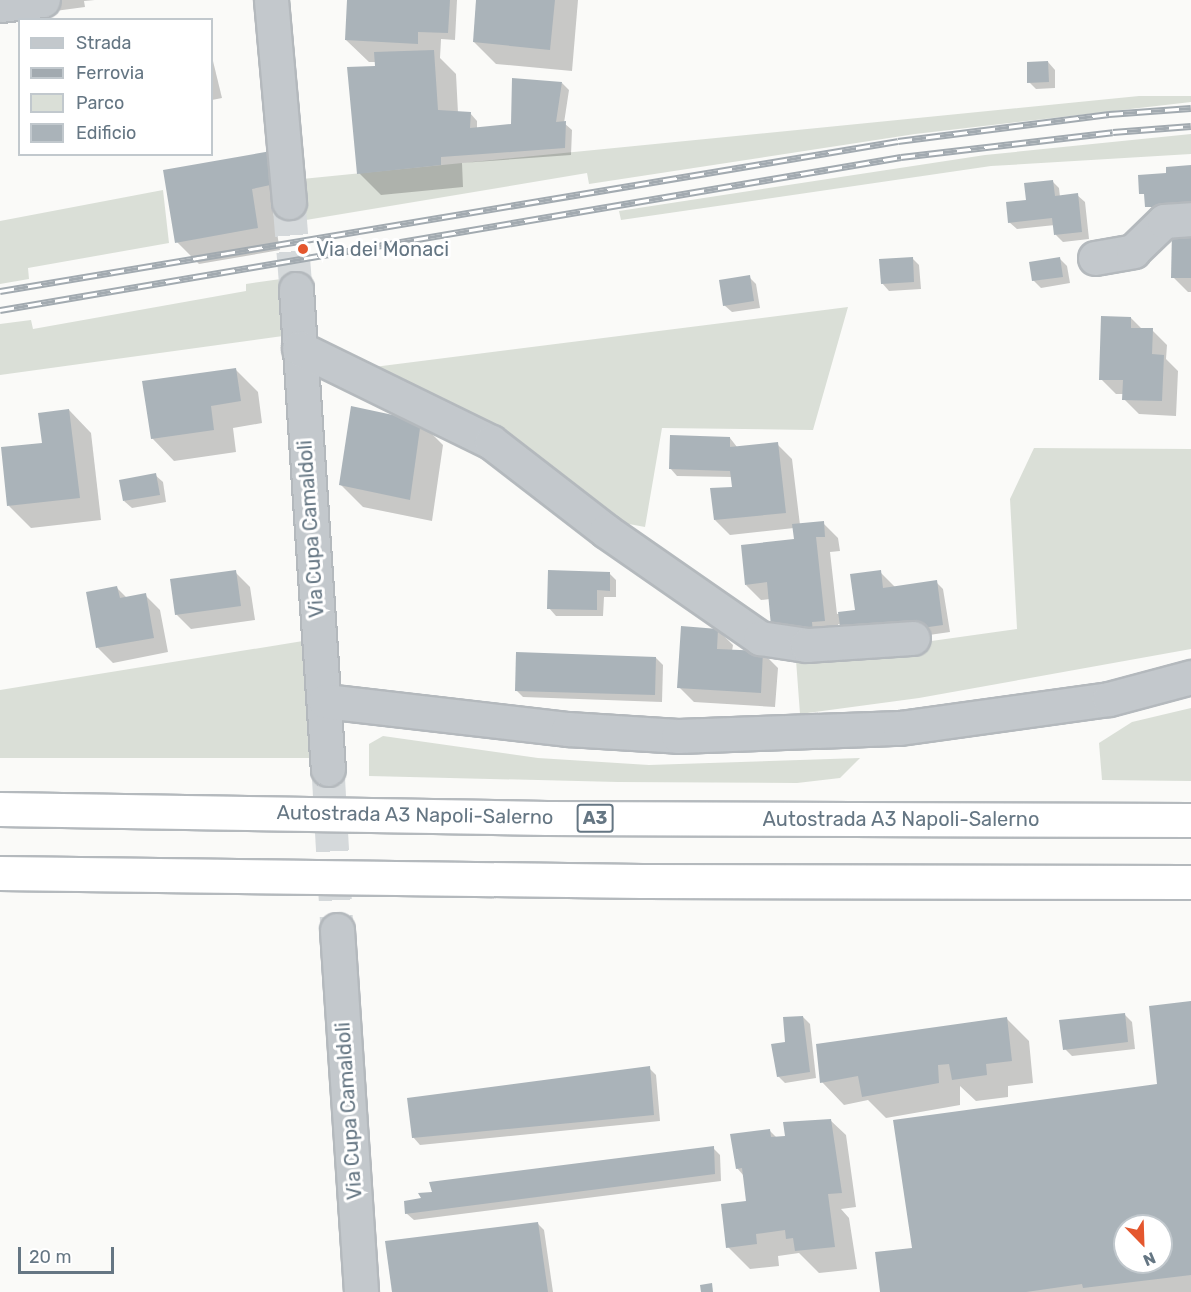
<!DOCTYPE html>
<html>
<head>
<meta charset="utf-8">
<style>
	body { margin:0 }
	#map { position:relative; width:1191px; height:1292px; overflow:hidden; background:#fafaf8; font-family:Rubik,sans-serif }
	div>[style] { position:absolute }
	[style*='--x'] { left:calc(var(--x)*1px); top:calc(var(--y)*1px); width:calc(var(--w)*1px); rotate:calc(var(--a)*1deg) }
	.green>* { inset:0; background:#dadfd7 }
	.shadow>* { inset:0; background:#0003 }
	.building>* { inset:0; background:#aab3b9 }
	.minor-tunnel>* { height:33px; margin-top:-16.5px; transform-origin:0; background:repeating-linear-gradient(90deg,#d5d9db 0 33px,transparent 0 49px) }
	.roads { filter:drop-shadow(2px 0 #b4b9bd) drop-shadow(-2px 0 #b4b9bd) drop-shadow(0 2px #b4b9bd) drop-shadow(0 -2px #b4b9bd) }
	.minor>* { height:33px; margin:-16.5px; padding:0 16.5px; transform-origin:16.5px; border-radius:16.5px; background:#c3c8cc }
	.highway>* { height:33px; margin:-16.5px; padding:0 16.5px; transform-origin:16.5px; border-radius:16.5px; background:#fff }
	.rail>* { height:7px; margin-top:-3.5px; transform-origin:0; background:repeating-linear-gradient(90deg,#fff 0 14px,#a2aab0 0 28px); box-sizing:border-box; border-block:2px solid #a2aab0 }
	.dots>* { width:16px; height:16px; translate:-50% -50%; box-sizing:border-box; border:3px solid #fff; border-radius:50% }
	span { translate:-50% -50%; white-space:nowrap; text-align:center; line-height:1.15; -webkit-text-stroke:6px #fff; paint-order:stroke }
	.shield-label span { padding:2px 4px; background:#fff; border:2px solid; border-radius:4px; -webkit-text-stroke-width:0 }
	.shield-label { font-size:18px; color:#657683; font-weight:700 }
	.poi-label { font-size:20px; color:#657683 }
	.left { translate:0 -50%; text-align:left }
	.street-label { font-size:20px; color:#657683 }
	.legend { position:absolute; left:18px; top:18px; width:195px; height:138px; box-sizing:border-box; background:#fff; border:2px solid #c1c8cd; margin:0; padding:8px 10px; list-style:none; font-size:18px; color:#657683 }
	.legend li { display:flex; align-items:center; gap:12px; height:30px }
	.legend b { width:30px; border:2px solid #c1c8cd }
	.north { position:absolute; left:1113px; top:1214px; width:60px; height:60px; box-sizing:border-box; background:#fff; border:2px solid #c1c8cd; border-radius:50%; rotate:157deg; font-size:16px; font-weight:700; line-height:24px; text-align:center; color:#657683 }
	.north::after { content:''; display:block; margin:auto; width:21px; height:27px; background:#e4572e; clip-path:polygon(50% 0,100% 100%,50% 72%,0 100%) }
	.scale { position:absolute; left:18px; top:1247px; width:96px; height:27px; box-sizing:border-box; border:3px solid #657683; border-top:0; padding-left:8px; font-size:18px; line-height:21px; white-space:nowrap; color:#657683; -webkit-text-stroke:4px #fff; paint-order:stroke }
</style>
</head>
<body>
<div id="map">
	<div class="green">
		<i style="clip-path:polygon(1139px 96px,1191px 96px,1191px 102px,915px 134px,589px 184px,587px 173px,306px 220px,302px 179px)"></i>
		<i style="clip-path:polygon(1191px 134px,1191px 154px,991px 166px,621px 220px,619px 211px,985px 155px)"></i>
		<i style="clip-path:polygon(163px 190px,169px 243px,28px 268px,29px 279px,0 284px,0 221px)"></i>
		<i style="clip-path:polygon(288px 278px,283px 336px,0 375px,0 324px,31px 320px,33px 329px,246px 291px,246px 284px)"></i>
		<i style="clip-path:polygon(848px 307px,813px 430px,662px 428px,645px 527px,581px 515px,366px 368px)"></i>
		<i style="clip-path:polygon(1034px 448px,1191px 449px,1191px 649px,919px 698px,800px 714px,796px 660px,1017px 629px,1010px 499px)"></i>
		<i style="clip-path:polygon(303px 641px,310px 758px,0 758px,0 690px)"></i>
		<i style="clip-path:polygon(1191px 708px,1191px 781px,1102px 780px,1099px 743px,1132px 722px)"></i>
		<i style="clip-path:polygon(383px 736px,538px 758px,649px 765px,860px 758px,840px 778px,797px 783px,618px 782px,369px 776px,369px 744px)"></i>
	</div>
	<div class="shadow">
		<i style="clip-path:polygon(27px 0,95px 0,84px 1px,85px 7px,40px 13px)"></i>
		<i style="clip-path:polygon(349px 0,457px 0,455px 40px,441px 39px,440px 58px,456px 74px,458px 113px,470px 113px,477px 121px,477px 129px,512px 125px,562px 83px,569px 90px,564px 123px,572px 130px,571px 155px,462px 163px,463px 187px,381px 195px,359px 173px,377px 67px,376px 62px,369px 62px,346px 40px)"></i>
		<i style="clip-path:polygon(478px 0,578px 0,572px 71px,496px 64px,474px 42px)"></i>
		<i style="clip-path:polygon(212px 57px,222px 98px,212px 100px)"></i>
		<i style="clip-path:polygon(1048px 62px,1055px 70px,1055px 88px,1036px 89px,1029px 82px)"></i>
		<i style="clip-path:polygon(270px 153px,297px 206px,273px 211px,280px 250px,199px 264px,177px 242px)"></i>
		<i style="clip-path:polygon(1052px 181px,1059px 188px,1060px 197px,1077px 195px,1085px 202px,1089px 239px,1063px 242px,1056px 235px,1055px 225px,1017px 229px,1009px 222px,1028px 201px)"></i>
		<i style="clip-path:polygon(1191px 233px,1191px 292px,1188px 292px,1173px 277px)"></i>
		<i style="clip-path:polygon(912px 258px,919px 265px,921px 289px,889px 291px,882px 283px)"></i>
		<i style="clip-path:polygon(1060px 259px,1067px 266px,1070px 283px,1041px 288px,1033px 280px)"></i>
		<i style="clip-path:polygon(749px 277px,756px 284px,760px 308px,732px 312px,724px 305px)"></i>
		<i style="clip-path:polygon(1131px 318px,1142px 329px,1152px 330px,1167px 345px,1166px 359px,1178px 371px,1176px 416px,1139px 414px,1124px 399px,1124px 394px,1116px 394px,1101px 379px)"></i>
		<i style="clip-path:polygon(235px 369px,258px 392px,262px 423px,233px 428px,236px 452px,174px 461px,152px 438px)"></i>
		<i style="clip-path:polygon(69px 410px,91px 433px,101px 520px,31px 528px,9px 506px,43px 444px)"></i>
		<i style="clip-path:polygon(421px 423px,443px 445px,432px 521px,363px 507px,341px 485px)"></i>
		<i style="clip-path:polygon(730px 438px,737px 447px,777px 444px,792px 459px,800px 525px,823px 523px,838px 538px,840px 551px,830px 552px,837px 614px,857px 611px,880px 572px,896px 588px,936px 582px,943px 589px,950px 632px,922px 636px,838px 624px,839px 635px,828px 647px,770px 599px,761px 600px,746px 585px,796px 541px,794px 528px,730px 535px,715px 520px,734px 488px,733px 477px,677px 476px,670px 468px)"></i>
		<i style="clip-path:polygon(155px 475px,163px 482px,166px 502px,132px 508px,124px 501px)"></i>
		<i style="clip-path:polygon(235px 572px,250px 587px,255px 620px,191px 629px,176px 614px)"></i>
		<i style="clip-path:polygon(609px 573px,616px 580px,616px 597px,604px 597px,603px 616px,556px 616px,549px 608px)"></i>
		<i style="clip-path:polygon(117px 588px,127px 598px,145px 595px,160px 610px,168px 652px,113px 663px,98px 648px,87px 593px)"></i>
		<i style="clip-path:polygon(718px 630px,733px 645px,732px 651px,763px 653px,778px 668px,775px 707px,694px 702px,679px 687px)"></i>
		<i style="clip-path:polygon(656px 658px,663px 665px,662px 702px,523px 697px,516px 690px)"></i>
		<i style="clip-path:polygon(evenodd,1191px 1003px,1191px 1292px,882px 1292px,914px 1249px,1159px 1085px,1191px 1003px,1125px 1226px,1161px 1226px,1161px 1262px,1125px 1262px,1125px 1226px)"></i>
		<i style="clip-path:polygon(1125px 1015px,1132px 1022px,1135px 1049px,1072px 1056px,1065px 1049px)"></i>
		<i style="clip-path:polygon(803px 1017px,810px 1024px,816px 1078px,785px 1083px,778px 1076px,787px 1043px)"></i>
		<i style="clip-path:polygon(1007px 1019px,1029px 1041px,1033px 1083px,1008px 1086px,1008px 1097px,976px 1101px,960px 1086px,960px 1105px,886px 1118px,868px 1100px,844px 1105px,822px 1082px)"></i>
		<i style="clip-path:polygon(649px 1068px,656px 1075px,660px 1121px,420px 1145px,413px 1137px)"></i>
		<i style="clip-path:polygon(830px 1120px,846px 1135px,856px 1207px,841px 1209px,849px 1218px,857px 1269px,819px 1273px,799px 1253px,778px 1256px,779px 1266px,750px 1269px,728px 1247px,748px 1202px,744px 1176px,737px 1168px,769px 1130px,777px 1138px,787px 1138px)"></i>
		<i style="clip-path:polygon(713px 1148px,720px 1155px,721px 1181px,414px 1220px,406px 1213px)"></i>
		<i style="clip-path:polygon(537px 1223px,544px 1230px,553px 1292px,393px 1292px)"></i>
	</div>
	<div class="building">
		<i style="clip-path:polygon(347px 0,450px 0,448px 33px,418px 32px,418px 44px,345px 40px)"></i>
		<i style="clip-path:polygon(476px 0,555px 0,550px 50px,473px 42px)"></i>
		<i style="clip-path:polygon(434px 50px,438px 110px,471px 112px,470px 128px,511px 124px,512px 78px,562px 82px,556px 122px,566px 121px,565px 148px,441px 157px,441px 165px,357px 174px,347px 67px,375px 66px,374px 52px)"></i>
		<i style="clip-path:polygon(1048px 61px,1049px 82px,1027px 83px,1027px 62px)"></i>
		<i style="clip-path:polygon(271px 151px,275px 184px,252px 189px,258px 228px,175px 243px,163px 170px)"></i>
		<i style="clip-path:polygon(1191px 165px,1191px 210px,1152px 212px,1152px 207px,1145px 207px,1144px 194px,1139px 194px,1138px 175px,1166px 173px,1166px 167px)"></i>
		<i style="clip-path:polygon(1053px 180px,1055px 196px,1078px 193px,1082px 232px,1054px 235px,1052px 218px,1008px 223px,1006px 202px,1026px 200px,1024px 183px)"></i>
		<i style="clip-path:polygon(1172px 232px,1191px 232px,1191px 278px,1171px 278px)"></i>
		<i style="clip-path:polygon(913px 257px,914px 282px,881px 284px,879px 259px)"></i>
		<i style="clip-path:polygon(1060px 257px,1063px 277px,1032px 281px,1029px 262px)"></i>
		<i style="clip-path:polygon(750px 275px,754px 301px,723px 306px,719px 280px)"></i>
		<i style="clip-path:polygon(1101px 316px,1131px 317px,1131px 328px,1153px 328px,1152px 354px,1164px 355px,1162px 401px,1122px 400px,1123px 380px,1099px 380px)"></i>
		<i style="clip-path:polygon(236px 368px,241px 401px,211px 406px,214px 430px,151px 439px,142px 381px)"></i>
		<i style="clip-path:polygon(351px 406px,421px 421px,410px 500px,339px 485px)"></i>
		<i style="clip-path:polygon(69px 409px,80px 498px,7px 506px,1px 447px,42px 443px,38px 413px)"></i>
		<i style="clip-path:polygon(670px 435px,730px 437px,730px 447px,778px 442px,786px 513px,714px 520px,710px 488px,732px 487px,730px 471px,669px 469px)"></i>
		<i style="clip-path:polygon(156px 473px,160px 495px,123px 501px,119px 480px)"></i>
		<i style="clip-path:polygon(824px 521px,825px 537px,816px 537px,825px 621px,812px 622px,813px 633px,772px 637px,767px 582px,745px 585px,741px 545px,794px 539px,792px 524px)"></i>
		<i style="clip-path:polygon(236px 570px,241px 606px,175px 615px,170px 579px)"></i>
		<i style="clip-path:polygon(548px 570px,610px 572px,610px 591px,597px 590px,597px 610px,547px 609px)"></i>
		<i style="clip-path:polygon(881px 570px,883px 588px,937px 580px,943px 625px,842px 639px,838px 612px,855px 610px,850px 574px)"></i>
		<i style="clip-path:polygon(117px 586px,120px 598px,146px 593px,154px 638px,96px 648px,86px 592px)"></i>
		<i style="clip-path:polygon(681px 626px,718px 629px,717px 649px,763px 651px,761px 693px,677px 688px)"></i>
		<i style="clip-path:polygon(516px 652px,656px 657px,655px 695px,515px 691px)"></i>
		<i style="clip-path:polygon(evenodd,1191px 1001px,1191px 1275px,1083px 1288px,1082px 1284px,1026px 1292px,880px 1292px,875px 1252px,912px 1248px,893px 1120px,1157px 1084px,1149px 1006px,1191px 1001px,1125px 1226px,1161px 1226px,1161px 1262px,1125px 1262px,1125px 1226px)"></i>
		<i style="clip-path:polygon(1125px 1013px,1128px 1042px,1063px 1050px,1059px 1020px)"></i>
		<i style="clip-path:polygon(803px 1016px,810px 1072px,777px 1077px,771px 1044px,785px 1042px,783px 1017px)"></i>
		<i style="clip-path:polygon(1007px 1017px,1012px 1061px,986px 1064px,987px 1075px,952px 1080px,949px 1064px,938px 1065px,939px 1083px,862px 1097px,858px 1076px,820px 1083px,816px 1044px)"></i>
		<i style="clip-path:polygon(650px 1066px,654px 1115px,412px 1138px,407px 1098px)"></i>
		<i style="clip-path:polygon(831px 1119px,842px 1193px,828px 1194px,835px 1247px,795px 1251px,793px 1238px,786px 1239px,785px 1230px,756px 1234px,757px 1244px,726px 1248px,721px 1204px,746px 1201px,742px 1168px,736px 1169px,730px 1134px,770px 1129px,771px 1137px,785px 1136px,783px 1122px)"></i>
		<i style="clip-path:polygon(714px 1146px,715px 1174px,405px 1214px,404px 1201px,421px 1198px,418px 1193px,432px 1192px,429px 1182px)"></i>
		<i style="clip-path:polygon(538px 1222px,548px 1292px,392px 1292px,385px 1241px)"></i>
		<i style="clip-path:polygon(712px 1283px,713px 1292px,701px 1292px,700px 1285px)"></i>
	</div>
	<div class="minor-tunnel">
		<i style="--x:289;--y:202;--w:87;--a:85.4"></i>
		<i style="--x:328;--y:769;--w:161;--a:86.8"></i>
	</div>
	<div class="roads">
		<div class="minor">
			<i style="--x:271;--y:0;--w:203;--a:84.9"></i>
			<i style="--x:0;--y:5;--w:43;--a:-6.6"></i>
			<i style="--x:1095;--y:258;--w:39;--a:-10"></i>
			<i style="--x:1133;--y:251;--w:43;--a:-44.1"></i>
			<i style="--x:1164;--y:221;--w:27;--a:-4"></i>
			<i style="--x:296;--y:289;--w:481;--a:86.2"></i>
			<i style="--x:299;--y:348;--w:214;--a:26.1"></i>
			<i style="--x:491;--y:442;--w:145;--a:37.7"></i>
			<i style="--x:606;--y:531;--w:188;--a:34.8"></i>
			<i style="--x:760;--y:638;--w:48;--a:8.5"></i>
			<i style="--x:807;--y:645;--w:106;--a:-3.8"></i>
			<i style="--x:325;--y:701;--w:245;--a:6.6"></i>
			<i style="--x:568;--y:729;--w:110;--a:3.6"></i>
			<i style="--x:678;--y:736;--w:222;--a:-2.1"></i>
			<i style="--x:900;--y:728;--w:211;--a:-7.9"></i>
			<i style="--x:1109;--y:699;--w:85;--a:-15"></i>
			<i style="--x:337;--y:930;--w:363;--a:86.2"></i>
		</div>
		<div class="highway">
			<i style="--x:0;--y:809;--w:547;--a:0.94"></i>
			<i style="--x:547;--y:818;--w:644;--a:0.18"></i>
			<i style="--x:0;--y:873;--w:642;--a:0.71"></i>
			<i style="--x:642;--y:881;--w:549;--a:0.1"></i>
		</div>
	</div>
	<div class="rail">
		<i style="--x:0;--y:291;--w:910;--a:-9.48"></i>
		<i style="--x:898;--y:141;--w:213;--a:-7.3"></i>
		<i style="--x:1109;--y:114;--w:82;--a:-4.2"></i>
		<i style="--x:0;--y:310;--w:914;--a:-9.64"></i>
		<i style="--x:901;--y:157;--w:213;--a:-6.7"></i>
		<i style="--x:1113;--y:132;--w:78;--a:-4.4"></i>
	</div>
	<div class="dots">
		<i style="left:303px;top:249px;background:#e4572e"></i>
	</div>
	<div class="shield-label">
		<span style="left:595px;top:818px">A3</span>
	</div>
	<div class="poi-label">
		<span class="left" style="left:316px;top:249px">Via dei Monaci</span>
	</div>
	<div class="street-label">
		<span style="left:311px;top:529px;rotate:-94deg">Via Cupa Camaldoli</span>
		<span style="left:415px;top:815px;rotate:1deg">Autostrada A3 Napoli-Salerno</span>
		<span style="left:901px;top:819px">Autostrada A3 Napoli-Salerno</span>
		<span style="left:349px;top:1111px;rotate:-94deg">Via Cupa Camaldoli</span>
	</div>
	<ul class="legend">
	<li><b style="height:8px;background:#c3c8cc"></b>Strada</li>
	<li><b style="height:8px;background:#a2aab0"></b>Ferrovia</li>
	<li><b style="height:16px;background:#dadfd7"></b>Parco</li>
	<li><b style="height:16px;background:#aab3b9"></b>Edificio</li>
	</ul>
	<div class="north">N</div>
	<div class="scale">20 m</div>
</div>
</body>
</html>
